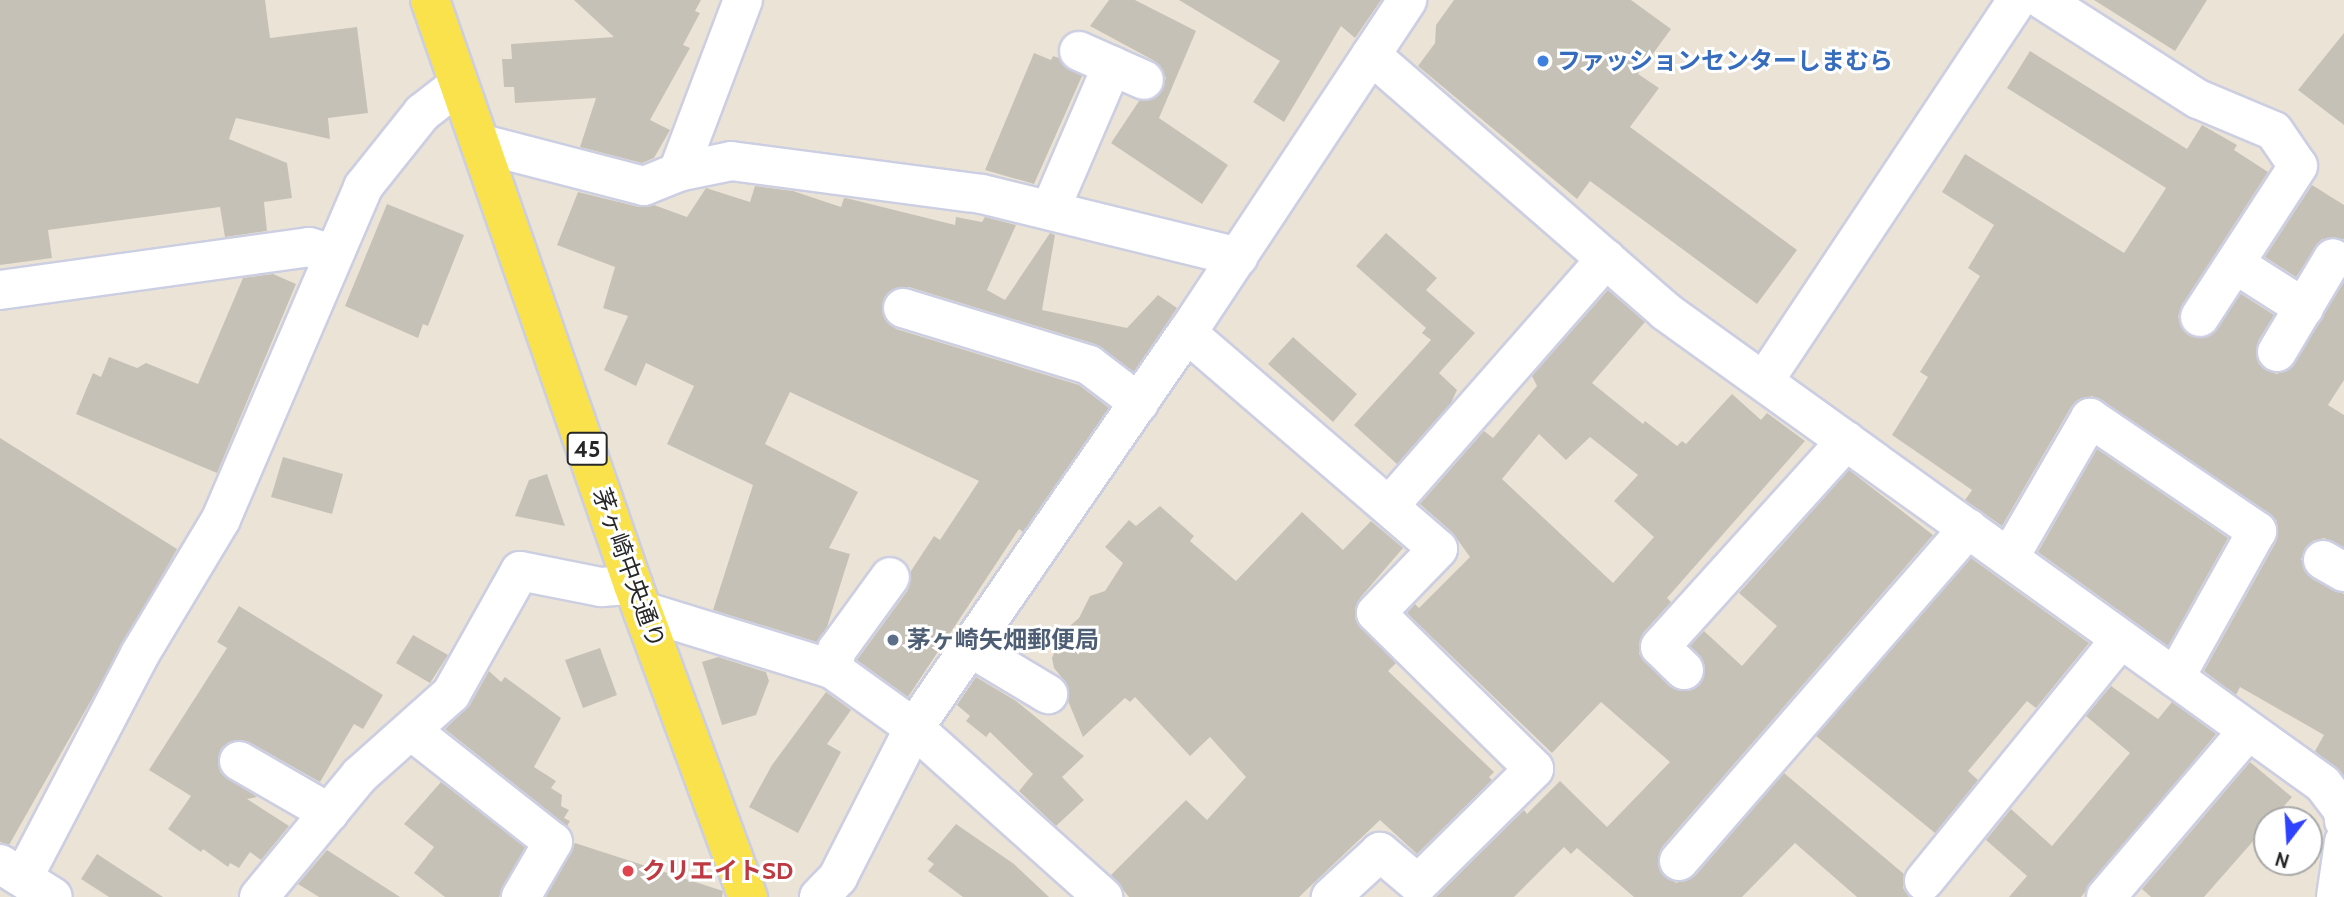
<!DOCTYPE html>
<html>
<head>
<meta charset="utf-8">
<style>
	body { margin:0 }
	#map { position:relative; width:2344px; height:897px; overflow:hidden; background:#ebe4d6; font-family:Cabin,"Noto Sans JP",sans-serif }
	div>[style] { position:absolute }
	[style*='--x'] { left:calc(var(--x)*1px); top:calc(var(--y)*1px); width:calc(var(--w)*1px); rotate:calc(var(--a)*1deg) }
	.building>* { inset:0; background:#c6c1b7 }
	.roads { filter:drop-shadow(2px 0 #cccee2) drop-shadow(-2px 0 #cccee2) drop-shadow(0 2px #cccee2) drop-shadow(0 -2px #cccee2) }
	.minor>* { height:38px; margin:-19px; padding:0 19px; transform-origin:19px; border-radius:19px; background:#fff }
	.major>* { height:38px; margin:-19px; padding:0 19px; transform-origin:19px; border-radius:19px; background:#fae24c }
	.dots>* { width:19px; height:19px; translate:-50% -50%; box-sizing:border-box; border:4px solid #fff; border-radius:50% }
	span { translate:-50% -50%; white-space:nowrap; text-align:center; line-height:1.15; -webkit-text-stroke:6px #fff; paint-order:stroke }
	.shield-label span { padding:2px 5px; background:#fff; border:2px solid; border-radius:5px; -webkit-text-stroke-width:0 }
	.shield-label { font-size:23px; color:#272727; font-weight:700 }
	.shop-label { font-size:24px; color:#366cbe; font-weight:700 }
	.left { translate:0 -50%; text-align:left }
	.street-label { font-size:24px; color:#272727 }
	.service-label { font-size:24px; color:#4e5e75; font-weight:700 }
	.health-label { font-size:24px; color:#be3a42; font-weight:700 }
	.north { position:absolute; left:2253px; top:806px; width:70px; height:70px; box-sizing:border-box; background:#fff; border:2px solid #a9a9a9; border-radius:50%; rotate:197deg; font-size:19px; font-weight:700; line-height:28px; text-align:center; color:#272727 }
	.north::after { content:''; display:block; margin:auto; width:24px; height:32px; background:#2f43ff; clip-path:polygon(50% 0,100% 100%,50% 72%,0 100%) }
</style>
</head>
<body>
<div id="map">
	<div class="building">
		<i style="clip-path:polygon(0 0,265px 0,270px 38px,357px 27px,368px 113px,328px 118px,330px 139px,236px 118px,229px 139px,287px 163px,292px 198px,264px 202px,267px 231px,225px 237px,220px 207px,182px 212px,48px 230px,52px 258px,0 265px)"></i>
		<i style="clip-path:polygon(574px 0,701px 0,695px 11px,700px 13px,683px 45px,690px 48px,650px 120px,670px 130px,654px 158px,642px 163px,580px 147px,596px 98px,515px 103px,514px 87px,504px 87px,502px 59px,512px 59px,511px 44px,614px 37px)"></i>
		<i style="clip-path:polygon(1109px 0,1135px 0,1196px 31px,1159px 118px,1228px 165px,1202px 204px,1111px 143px,1139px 101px,1157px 97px,1166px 78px,1153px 60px,1090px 26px)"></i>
		<i style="clip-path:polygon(1179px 0,1381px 0,1355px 38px,1341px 26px,1284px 122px,1253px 102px,1280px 61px)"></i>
		<i style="clip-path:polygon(1454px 0,1631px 0,1671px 29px,1638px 74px,1659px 88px,1630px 127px,1797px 250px,1757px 304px,1590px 181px,1577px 199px,1418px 66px,1435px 43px,1436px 25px)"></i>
		<i style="clip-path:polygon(2094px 0,2207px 0,2175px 51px)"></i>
		<i style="clip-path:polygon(2344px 33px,2344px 125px,2298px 90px)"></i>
		<i style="clip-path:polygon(2030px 51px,2187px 149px,2202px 125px,2237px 145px,2234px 150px,2268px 172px,2182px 305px,2178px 317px,2188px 335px,2210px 336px,2241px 294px,2274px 315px,2258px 341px,2258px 363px,2276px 374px,2287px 371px,2344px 282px,2344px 380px,2328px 405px,2344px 415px,2344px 547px,2324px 538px,2313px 541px,2301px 559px,2312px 579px,2344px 594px,2344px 776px,2315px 751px,2324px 735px,2240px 687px,2236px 695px,2204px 671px,2276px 542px,2277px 521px,2269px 513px,2092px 396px,2071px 407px,2002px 526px,1965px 500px,1972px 490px,1892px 435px,1928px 377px,1920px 372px,1980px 276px,1968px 268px,1994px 225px,1942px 192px,1965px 154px,2124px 253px,2166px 188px,2007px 88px)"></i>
		<i style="clip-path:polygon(1034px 53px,1051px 60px,1053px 56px,1059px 58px,1082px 76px,1034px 184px,985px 170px)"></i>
		<i style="clip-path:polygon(2312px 185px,2344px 205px,2344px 239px,2322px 239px,2296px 277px,2265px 257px)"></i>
		<i style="clip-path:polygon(755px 186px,793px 191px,841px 207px,844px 198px,850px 199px,955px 225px,956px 217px,982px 222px,985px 217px,1016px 225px,987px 290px,1005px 300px,1050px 233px,1055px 235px,1042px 310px,1127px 328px,1158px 295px,1177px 308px,1134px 372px,1095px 344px,909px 287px,888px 293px,882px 312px,896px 329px,1079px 385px,1109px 408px,1023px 532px,1019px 529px,908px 697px,857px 660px,908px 590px,911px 571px,934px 536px,940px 540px,979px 481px,790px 392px,765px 444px,858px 492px,829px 548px,850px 554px,827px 627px,817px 642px,713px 610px,753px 485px,667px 444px,694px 386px,646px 363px,636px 386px,604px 370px,628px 316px,603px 308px,615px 267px,557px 245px,578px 192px,639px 207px,654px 205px,687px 217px,706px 188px,750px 202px)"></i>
		<i style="clip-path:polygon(387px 204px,464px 235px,428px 326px,423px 324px,418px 338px,345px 306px)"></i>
		<i style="clip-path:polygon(1386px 233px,1437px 278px,1426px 290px,1475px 333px,1439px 373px,1457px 390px,1451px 403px,1397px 464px,1354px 425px,1431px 340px,1422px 333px,1426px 328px,1356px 266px)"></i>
		<i style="clip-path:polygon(273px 274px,296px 284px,217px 473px,76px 414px,93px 373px,101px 377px,109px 357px,137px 368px,146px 363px,198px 384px,243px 278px)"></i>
		<i style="clip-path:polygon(evenodd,1608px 290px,1645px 322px,1592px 383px,1643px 424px,1645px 421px,1677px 446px,1682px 441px,1686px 444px,1732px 394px,1761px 420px,1767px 413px,1805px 441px,1667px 598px,1671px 602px,1643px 633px,1639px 654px,1669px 686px,1689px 691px,1700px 685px,1705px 665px,1690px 646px,1704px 631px,1742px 666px,1777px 626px,1739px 593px,1849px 470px,1933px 535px,1662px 847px,1659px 869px,1676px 883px,1695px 876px,1784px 773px,1904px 874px,1903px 888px,1909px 897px,1857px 897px,1795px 843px,1742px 897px,1634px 897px,1577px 848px,1571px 854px,1564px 847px,1514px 897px,1436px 897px,1524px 810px,1527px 814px,1560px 781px,1607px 827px,1670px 762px,1601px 702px,1552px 753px,1407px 613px,1415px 604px,1419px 608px,1470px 557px,1452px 532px,1420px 504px,1484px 431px,1493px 438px,1537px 386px,1532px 376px,1608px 290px,1539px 434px,1566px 460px,1590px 437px,1638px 475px,1614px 501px,1654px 537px,1613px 583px,1502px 479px,1539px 434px)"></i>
		<i style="clip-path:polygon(1293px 337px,1357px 394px,1333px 422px,1268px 364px)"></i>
		<i style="clip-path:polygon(0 438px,177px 549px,9px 845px,0 842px)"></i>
		<i style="clip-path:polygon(2097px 449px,2228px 538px,2168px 646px,2038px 552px)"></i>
		<i style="clip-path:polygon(283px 457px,343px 474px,332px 514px,271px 497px)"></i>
		<i style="clip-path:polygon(547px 474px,565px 526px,515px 516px,529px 480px)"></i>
		<i style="clip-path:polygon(1160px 506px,1194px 536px,1190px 541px,1236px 581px,1302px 512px,1343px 550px,1371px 521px,1403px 548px,1360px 598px,1355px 619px,1396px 663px,1388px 671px,1494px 772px,1489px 777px,1492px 780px,1417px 854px,1380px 820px,1299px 897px,1129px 897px,1111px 875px,1186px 800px,1207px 820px,1246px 777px,1210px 737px,1190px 756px,1135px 697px,1130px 702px,1125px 698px,1083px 737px,1068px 701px,1067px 684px,1054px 668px,1052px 658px,1063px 632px,1079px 618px,1090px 596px,1105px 591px,1123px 563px,1105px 547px,1129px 520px,1136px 526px)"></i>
		<i style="clip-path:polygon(1971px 558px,2089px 643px,2036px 708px,2027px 701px,1968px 771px,1978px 780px,1935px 833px,1816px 736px)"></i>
		<i style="clip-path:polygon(239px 606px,383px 695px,363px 729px,354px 724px,320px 782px,249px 742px,229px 742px,220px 750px,220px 772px,257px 797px,247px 799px,289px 826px,261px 860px,250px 852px,239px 868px,230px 863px,228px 867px,203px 849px,201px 852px,168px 829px,191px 796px,149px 770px,227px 648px,217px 642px)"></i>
		<i style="clip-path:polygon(413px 635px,448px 655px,430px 683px,396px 663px)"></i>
		<i style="clip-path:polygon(600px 648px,617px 695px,583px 708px,565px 660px)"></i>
		<i style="clip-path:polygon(718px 657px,766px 672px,769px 681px,756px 715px,722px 725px,702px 662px)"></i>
		<i style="clip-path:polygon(489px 671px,501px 682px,505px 677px,561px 718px,534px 767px,556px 781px,551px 788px,562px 795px,561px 806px,569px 810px,564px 818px,570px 821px,567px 826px,445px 729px,470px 705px)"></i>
		<i style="clip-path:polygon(976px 677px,1016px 701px,1084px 756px,1062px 777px,1084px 800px,1056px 826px,1019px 791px,1033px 774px,990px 732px,986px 737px,966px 721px,970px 716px,957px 705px)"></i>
		<i style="clip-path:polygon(2111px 686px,2158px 719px,2172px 702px,2216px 734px,2081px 897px,2009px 897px,2027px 876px,1986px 840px,2011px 809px,2052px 846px,2130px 753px,2086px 716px)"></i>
		<i style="clip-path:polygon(826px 692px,851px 710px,827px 744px,841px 752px,798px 833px,749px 807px,772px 765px)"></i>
		<i style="clip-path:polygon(2250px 762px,2292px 797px,2204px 897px,2151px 897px,2142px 889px)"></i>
		<i style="clip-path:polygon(441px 782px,525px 847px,499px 897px,445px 897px,414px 873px,434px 847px,404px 824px)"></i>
		<i style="clip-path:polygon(956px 824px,1014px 864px,1049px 897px,963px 897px,928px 871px,934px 864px,927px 859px)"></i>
		<i style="clip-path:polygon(575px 843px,723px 891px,722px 897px,546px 897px)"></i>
		<i style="clip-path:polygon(327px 850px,400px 897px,319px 897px,298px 884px)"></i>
		<i style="clip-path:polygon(97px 854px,163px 897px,109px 897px,81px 879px)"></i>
	</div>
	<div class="roads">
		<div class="minor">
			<i style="--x:2043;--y:0;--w:184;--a:32.6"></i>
			<i style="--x:2198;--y:99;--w:82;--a:22.8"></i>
			<i style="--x:2274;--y:131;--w:42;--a:55.6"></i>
			<i style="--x:2298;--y:166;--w:180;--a:123"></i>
			<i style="--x:1079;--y:51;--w:71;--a:24"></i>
			<i style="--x:1371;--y:55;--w:390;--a:41"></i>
			<i style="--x:1665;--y:311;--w:810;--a:35.71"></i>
			<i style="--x:2323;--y:784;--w:34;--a:53"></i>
			<i style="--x:2343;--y:811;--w:10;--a:84"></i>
			<i style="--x:482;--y:144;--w:167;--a:14.5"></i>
			<i style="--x:644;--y:186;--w:37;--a:-22"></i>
			<i style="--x:678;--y:172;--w:54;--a:-11.7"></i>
			<i style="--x:731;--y:161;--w:253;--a:7.5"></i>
			<i style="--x:982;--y:194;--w:264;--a:13.8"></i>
			<i style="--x:678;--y:172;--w:184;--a:-69.3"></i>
			<i style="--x:1050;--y:210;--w:157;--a:-66.7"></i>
			<i style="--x:2235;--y:264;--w:82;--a:32.5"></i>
			<i style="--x:0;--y:290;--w:312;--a:-7.9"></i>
			<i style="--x:309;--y:247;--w:24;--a:17"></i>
			<i style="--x:903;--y:308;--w:195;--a:17"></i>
			<i style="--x:1089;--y:365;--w:63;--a:37.2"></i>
			<i style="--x:1187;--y:333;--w:331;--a:40.7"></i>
			<i style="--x:1438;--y:549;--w:89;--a:134.1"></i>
			<i style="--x:1376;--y:613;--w:222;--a:44.6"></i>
			<i style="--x:1534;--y:769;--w:163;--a:135.2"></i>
			<i style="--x:1418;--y:884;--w:50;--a:-139.9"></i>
			<i style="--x:1380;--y:852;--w:67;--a:137.4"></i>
			<i style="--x:2277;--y:352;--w:109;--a:-59.2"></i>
			<i style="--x:1764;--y:381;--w:457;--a:-56.4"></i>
			<i style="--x:1389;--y:506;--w:329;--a:-48.7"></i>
			<i style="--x:2009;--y:558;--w:162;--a:-59.9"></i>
			<i style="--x:2090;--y:418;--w:202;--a:34.1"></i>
			<i style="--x:2257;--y:531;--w:168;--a:119.2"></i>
			<i style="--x:2323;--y:560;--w:24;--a:30"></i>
			<i style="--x:643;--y:611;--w:198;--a:17.1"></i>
			<i style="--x:832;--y:669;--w:101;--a:35.7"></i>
			<i style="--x:914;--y:728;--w:254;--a:41.8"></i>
			<i style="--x:971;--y:648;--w:90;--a:30.9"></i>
			<i style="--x:832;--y:669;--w:20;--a:-75"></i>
			<i style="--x:837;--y:650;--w:90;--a:-54"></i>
			<i style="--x:1684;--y:670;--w:33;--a:-136"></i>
			<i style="--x:1660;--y:647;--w:278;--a:-47.9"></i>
			<i style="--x:413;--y:732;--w:178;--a:38.2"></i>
			<i style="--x:553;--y:842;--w:64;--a:120.2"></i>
			<i style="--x:239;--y:761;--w:104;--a:30"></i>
			<i style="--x:1679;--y:861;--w:441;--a:-49"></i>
			<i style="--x:0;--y:864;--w:62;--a:31.9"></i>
			<i style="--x:23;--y:878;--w:253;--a:-62.4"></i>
			<i style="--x:140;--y:654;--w:157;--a:-59"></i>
			<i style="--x:221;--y:519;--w:361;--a:-66.8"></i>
			<i style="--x:363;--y:187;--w:95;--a:-51.4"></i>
			<i style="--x:422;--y:113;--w:46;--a:-37.9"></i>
			<i style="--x:1924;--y:881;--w:312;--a:-50.9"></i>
			<i style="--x:259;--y:897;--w:158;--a:-50.4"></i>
			<i style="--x:360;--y:775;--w:122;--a:-41.7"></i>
			<i style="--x:451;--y:694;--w:141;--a:-60.7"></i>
			<i style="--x:520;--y:571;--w:83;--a:11.2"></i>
			<i style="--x:601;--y:587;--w:32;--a:-4"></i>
			<i style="--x:819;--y:897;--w:28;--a:-46"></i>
			<i style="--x:838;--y:877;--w:167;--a:-63"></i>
			<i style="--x:914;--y:728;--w:480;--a:-55.4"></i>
			<i style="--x:1187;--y:333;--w:399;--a:-56.5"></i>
			<i style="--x:2106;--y:897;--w:218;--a:-49.5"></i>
			<i style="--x:2336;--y:897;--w:56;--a:-81.7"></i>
		</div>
		<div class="major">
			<i style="--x:430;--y:0;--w:619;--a:70.86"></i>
			<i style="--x:633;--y:585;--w:333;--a:69.8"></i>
		</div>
	</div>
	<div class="dots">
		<i style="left:1543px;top:61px;background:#3f7fe0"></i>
		<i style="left:893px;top:640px;background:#5c6f8a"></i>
		<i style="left:628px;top:871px;background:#e0444e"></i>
	</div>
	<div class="shield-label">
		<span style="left:587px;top:449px">45</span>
	</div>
	<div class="shop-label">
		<span class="left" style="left:1557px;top:61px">ファッションセンターしまむら</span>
	</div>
	<div class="street-label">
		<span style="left:629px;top:568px;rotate:70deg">茅ヶ崎中央通り</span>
	</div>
	<div class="service-label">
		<span class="left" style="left:907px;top:640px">茅ヶ崎矢畑郵便局</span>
	</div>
	<div class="health-label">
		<span class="left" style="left:642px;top:871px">クリエイトSD</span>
	</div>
	<div class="north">N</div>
</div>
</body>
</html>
